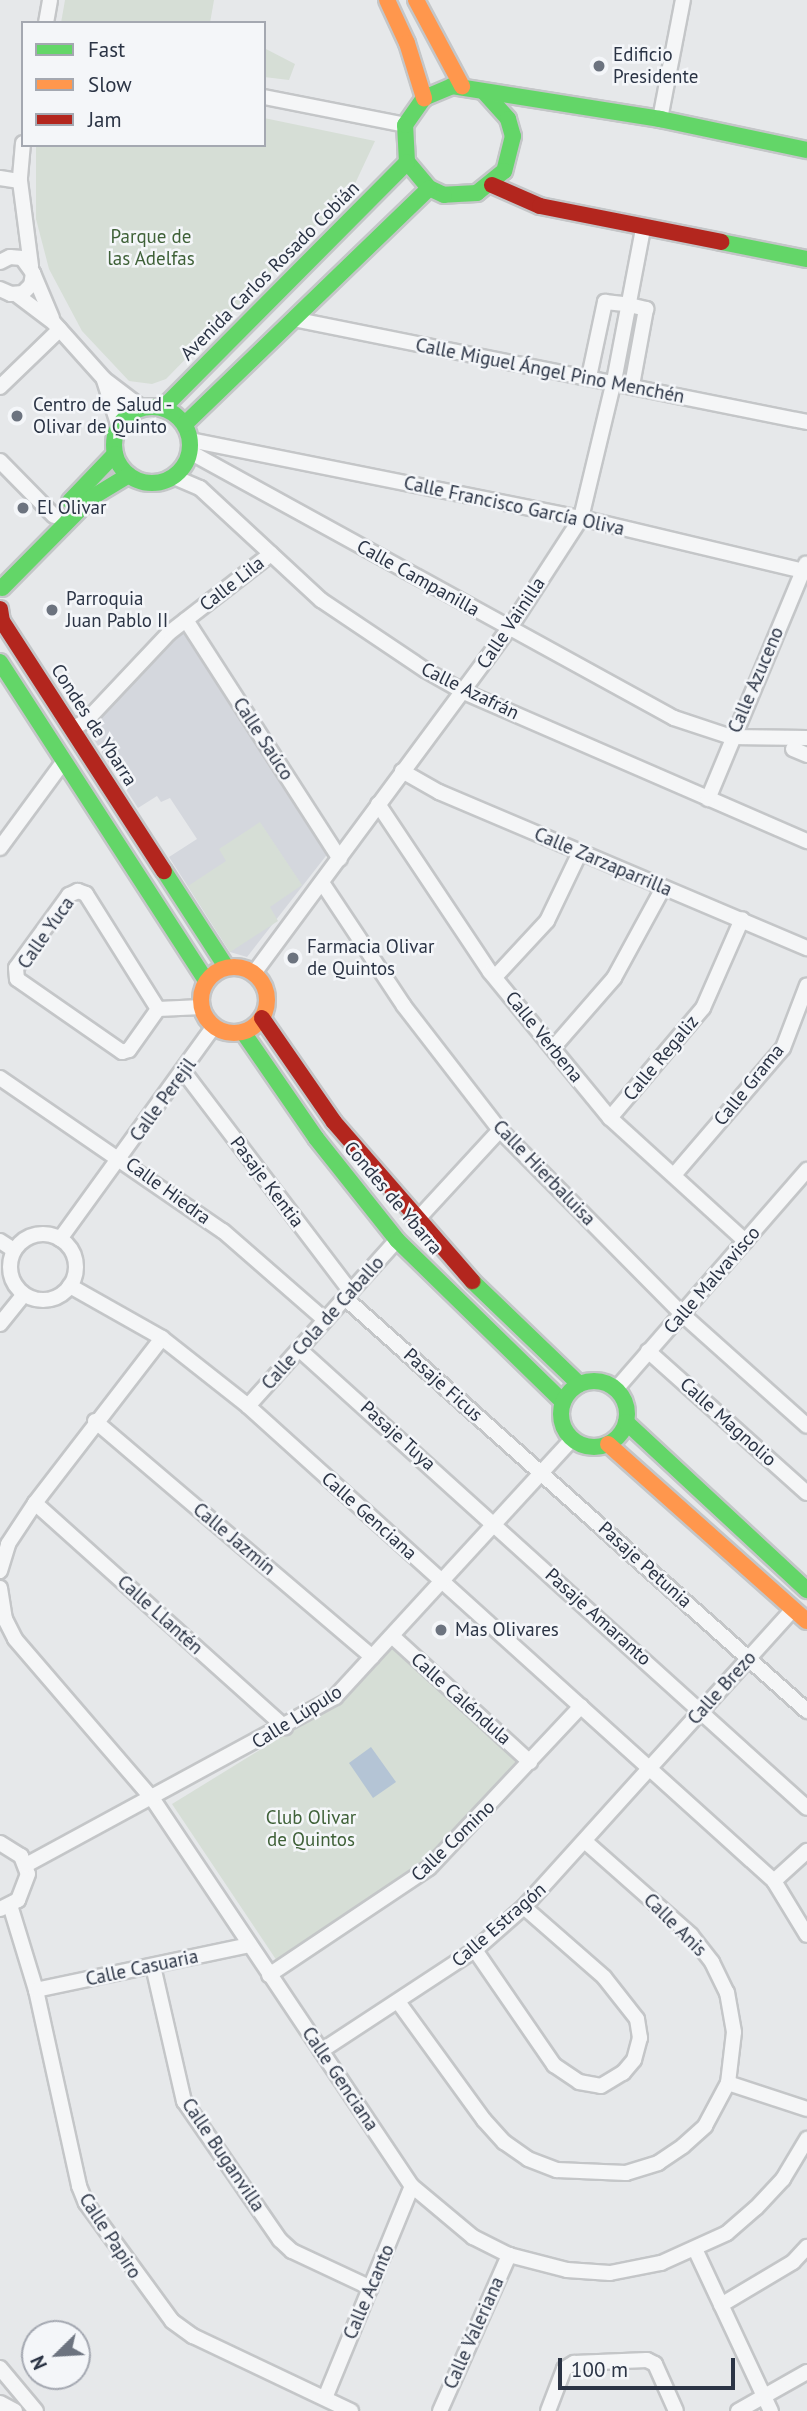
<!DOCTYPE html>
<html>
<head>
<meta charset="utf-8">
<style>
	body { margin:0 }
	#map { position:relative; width:807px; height:2411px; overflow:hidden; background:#e6e8ea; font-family:"PT Sans",sans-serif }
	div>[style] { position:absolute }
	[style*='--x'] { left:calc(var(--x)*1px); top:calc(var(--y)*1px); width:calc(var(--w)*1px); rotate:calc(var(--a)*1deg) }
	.built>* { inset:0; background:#d4d7dd }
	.green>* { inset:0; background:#d6ded6 }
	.water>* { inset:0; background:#b4c4d5 }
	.roads { filter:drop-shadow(2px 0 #c4c6c8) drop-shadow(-2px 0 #c4c6c8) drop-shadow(0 2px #c4c6c8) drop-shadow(0 -2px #c4c6c8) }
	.street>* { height:14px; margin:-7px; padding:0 7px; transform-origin:7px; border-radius:7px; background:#f5f6f7 }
	.street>.ring { margin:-7px; padding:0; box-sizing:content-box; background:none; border:14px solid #f5f6f7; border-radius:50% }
	.fast>* { height:16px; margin:-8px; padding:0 8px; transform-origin:8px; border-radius:8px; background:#63d668 }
	.fast>.ring { margin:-8px; padding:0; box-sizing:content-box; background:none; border:16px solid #63d668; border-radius:50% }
	.slow>* { height:16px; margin:-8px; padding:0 8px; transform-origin:8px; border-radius:8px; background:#ff974d }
	.slow>.ring { margin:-8px; padding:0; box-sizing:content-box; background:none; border:16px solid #ff974d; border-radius:50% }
	.jam>* { height:16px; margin:-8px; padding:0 8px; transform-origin:8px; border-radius:8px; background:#b3261e }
	.dots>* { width:19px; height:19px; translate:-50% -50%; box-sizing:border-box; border:4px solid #f4f6f9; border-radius:50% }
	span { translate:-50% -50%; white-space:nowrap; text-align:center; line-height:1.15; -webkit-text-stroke:5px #f4f6f9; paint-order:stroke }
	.poi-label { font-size:19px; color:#2b3445 }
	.left { translate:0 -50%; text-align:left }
	.park-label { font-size:19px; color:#3f6138 }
	.street-label { font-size:19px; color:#2b3445 }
	.legend { position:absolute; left:21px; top:21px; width:245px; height:126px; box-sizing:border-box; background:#f4f6f9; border:2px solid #a4a8b1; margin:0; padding:9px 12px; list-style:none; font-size:21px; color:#2b3445 }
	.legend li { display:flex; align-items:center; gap:14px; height:35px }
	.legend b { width:35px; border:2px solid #a4a8b1 }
	.north { position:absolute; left:21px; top:2320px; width:70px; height:70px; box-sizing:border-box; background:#f4f6f9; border:2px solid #a4a8b1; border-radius:50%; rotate:246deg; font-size:19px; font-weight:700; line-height:28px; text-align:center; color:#2b3445 }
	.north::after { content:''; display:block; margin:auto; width:24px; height:32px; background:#6c737f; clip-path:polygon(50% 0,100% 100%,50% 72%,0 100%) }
	.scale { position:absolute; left:558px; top:2358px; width:177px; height:32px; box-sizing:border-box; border:4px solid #2b3445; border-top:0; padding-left:9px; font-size:21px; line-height:24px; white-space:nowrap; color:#2b3445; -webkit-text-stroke:5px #f4f6f9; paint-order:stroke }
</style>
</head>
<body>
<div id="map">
	<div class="built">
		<i style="clip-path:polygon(182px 631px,329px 852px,247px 957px,230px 952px,169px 857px,197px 839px,170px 798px,161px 802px,157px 796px,138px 808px,88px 730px)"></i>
	</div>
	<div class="green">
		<i style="clip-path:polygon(65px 0,214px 0,210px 23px,61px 23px)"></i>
		<i style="clip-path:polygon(264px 48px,295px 64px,289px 80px,264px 77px)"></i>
		<i style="clip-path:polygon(264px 118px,375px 141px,353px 188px,166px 379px,152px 384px,129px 381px,82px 331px,49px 269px,36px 219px,36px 145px,264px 145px)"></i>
		<i style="clip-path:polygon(260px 822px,302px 885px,270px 907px,278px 921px,230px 952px,188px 886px,226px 861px,219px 849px)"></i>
		<i style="clip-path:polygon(393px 1643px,522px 1761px,426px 1864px,279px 1964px,172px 1804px,346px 1697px)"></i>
	</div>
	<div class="water">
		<i style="clip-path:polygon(371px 1747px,396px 1782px,373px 1798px,349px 1763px)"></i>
	</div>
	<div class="roads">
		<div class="street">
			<i style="--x:46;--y:23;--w:23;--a:-80"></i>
			<i style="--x:264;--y:97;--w:144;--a:11.2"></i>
			<i style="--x:660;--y:119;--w:121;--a:-79.1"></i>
			<i style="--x:23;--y:143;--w:38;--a:95"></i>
			<i style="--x:20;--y:181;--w:86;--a:82.6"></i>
			<i style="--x:0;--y:178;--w:20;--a:9"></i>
			<i style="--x:0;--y:262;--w:11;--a:-27"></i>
			<i style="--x:10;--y:257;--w:12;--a:5"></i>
			<i style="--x:22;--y:258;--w:19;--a:54"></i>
			<i style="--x:33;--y:273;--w:12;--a:99"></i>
			<i style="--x:31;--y:285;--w:11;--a:135"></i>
			<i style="--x:23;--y:293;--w:12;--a:175"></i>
			<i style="--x:11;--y:294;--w:12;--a:-156"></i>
			<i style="--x:33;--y:273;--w:49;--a:67.1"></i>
			<i style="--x:17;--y:295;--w:46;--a:37.1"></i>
			<i style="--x:54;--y:323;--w:75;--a:48.2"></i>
			<i style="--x:104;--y:379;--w:48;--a:37.3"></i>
			<i style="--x:293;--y:319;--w:524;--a:11.33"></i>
			<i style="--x:589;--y:377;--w:77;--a:-78"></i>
			<i style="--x:605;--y:302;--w:20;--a:6"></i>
			<i style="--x:625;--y:304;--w:22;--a:13"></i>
			<i style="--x:646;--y:309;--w:77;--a:100.4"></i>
			<i style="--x:104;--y:380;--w:49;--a:72.3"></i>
			<i style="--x:0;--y:387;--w:83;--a:-44"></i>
			<i style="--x:190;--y:440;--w:399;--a:11.3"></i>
			<i style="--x:581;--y:518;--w:232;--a:13.4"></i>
			<i style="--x:190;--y:452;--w:552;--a:28.79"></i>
			<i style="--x:674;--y:718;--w:60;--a:18.4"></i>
			<i style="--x:731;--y:737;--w:76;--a:0.8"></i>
			<i style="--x:0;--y:461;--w:77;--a:45.5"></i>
			<i style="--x:174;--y:477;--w:28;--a:23"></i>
			<i style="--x:200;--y:488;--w:165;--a:42.8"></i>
			<i style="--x:321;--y:600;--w:125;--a:33.9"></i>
			<i style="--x:425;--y:670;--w:45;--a:29.4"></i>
			<i style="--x:464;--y:692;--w:374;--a:23.5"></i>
			<i style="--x:186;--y:620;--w:284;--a:57.2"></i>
			<i style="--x:72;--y:729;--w:16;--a:-30"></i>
			<i style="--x:86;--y:721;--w:121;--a:-46.7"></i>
			<i style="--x:169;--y:633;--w:129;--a:-37.8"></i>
			<i style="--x:793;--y:749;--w:15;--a:23"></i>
			<i style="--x:402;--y:771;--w:43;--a:29.6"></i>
			<i style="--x:439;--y:792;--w:400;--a:23"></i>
			<i style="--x:708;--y:799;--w:255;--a:-67.4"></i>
			<i style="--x:378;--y:804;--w:202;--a:56.3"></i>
			<i style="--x:490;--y:972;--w:189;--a:50.6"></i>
			<i style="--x:610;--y:1118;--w:183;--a:42.3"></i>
			<i style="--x:0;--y:848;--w:108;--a:-53.7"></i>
			<i style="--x:323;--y:884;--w:146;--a:56.4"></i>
			<i style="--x:404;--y:1006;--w:157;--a:52.3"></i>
			<i style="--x:500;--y:1130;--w:260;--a:45.3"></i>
			<i style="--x:683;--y:1315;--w:166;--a:41.8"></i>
			<i style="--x:257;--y:975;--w:6;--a:-90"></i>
			<i style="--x:257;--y:969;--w:423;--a:-53.5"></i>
			<i style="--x:509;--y:629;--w:132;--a:-57"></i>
			<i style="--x:581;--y:518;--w:141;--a:-76.5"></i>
			<i style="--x:614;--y:381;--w:155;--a:-79.2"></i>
			<i style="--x:495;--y:977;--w:76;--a:-47.1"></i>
			<i style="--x:547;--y:921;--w:76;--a:-64.4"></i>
			<i style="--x:158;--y:1009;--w:136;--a:-122.1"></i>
			<i style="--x:86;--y:894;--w:9;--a:-159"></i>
			<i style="--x:78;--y:891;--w:10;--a:156"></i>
			<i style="--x:69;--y:895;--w:90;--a:126"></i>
			<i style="--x:16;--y:968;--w:11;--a:85"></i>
			<i style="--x:17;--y:979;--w:128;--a:34.8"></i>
			<i style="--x:122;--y:1052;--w:7;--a:-16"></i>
			<i style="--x:129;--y:1050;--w:50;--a:-54.7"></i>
			<i style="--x:158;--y:1009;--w:44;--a:-2.6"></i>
			<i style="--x:553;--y:1048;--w:93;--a:-48.9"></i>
			<i style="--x:614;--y:978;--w:102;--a:-61.4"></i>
			<i style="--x:184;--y:1072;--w:276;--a:52.8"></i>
			<i style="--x:0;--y:1078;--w:270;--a:34.5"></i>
			<i style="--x:223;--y:1231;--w:135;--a:41.1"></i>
			<i style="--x:610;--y:1118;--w:144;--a:-49.8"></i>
			<i style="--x:703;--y:1008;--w:97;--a:-66.3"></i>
			<i style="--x:674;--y:1175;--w:167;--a:-49.4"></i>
			<i style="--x:783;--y:1048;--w:67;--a:-69.1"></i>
			<i style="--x:416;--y:1221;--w:124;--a:-47.3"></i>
			<i class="ring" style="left:10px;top:1234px;width:52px;height:52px"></i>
			<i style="--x:60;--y:1239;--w:263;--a:-54.1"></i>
			<i style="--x:0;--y:1241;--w:17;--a:33"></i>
			<i style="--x:345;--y:1298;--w:620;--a:41.79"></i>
			<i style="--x:0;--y:1324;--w:38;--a:-51"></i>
			<i style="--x:162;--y:1338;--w:110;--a:38.3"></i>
			<i style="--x:248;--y:1406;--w:709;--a:42.08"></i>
			<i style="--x:774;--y:1881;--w:63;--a:58.6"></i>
			<i style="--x:300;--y:1350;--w:683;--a:42.09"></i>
			<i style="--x:648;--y:1351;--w:213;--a:41.8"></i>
			<i style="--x:616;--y:1389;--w:291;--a:-48.9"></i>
			<i style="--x:248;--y:1406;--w:223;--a:-48.1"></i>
			<i style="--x:95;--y:1421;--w:364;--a:40.4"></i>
			<i style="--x:35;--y:1503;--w:336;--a:41.9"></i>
			<i style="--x:0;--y:1571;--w:28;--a:-73"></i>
			<i style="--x:8;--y:1544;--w:49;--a:-56.6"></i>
			<i style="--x:35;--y:1503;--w:208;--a:-52.4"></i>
			<i style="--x:162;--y:1338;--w:106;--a:-150.5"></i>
			<i style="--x:0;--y:1588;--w:31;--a:81"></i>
			<i style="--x:5;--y:1619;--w:22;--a:63"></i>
			<i style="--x:15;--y:1639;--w:210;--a:49.3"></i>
			<i style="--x:152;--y:1798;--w:467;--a:56.2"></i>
			<i style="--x:412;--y:2186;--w:80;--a:39.9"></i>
			<i style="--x:473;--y:2237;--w:40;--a:26.6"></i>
			<i style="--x:509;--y:2255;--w:60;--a:14.5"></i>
			<i style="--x:567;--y:2270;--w:43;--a:4"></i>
			<i style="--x:610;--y:2273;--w:52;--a:-11.1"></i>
			<i style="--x:661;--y:2263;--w:72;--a:-24.4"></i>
			<i style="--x:727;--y:2233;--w:38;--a:-41"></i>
			<i style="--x:756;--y:2208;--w:40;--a:-47"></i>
			<i style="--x:783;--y:2179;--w:47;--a:-59"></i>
			<i style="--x:392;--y:1636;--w:187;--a:42.4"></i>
			<i style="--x:0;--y:1843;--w:25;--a:32"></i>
			<i style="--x:21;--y:1856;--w:19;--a:69"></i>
			<i style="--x:28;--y:1874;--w:28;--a:111"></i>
			<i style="--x:18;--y:1900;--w:20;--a:153"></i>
			<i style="--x:26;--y:1865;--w:352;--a:-28.5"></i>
			<i style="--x:335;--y:1697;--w:350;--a:-47.4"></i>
			<i style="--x:774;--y:1881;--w:45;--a:-42.3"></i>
			<i style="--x:10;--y:1905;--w:89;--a:73"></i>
			<i style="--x:36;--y:1990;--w:201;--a:77.6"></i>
			<i style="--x:79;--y:2186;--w:18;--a:68"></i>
			<i style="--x:86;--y:2203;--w:146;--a:53.9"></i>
			<i style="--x:172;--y:2321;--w:26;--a:36"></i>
			<i style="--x:193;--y:2336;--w:175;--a:25.4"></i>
			<i style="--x:475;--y:1950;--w:140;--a:55.5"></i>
			<i style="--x:554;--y:2065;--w:30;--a:34"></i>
			<i style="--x:579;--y:2082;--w:22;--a:10"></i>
			<i style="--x:601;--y:2086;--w:26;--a:-31"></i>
			<i style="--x:623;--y:2073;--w:17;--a:-50"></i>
			<i style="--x:634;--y:2060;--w:23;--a:-75"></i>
			<i style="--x:640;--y:2038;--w:19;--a:-99"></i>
			<i style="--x:637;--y:2019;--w:53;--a:-128.2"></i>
			<i style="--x:604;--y:1977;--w:106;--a:-138.8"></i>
			<i style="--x:153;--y:1966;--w:139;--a:77.1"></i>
			<i style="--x:184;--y:2101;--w:169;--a:55.4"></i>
			<i style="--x:280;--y:2240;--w:16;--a:43"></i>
			<i style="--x:292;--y:2251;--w:87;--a:25.1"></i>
			<i style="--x:269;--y:1975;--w:192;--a:-33.8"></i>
			<i style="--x:429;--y:1868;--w:222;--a:-46.8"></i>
			<i style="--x:36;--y:1990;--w:218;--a:-11.9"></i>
			<i style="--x:399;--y:2003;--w:145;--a:54"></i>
			<i style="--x:484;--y:2120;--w:30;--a:48"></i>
			<i style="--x:504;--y:2142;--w:29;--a:35"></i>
			<i style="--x:528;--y:2159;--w:31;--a:21"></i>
			<i style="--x:557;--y:2170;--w:69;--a:2.5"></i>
			<i style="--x:626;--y:2173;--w:34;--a:-17"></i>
			<i style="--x:658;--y:2163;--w:30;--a:-34"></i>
			<i style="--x:683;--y:2146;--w:30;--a:-42"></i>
			<i style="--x:705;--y:2126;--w:49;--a:-61.9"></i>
			<i style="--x:728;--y:2083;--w:51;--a:-83.3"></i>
			<i style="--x:734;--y:2032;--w:40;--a:-100"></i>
			<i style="--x:727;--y:1993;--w:34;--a:-116"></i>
			<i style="--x:712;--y:1962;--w:34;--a:-128"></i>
			<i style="--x:691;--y:1935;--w:139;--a:-138.5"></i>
			<i style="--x:321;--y:2051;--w:184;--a:-33.3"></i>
			<i style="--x:475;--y:1950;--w:65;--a:-41.3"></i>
			<i style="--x:524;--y:1907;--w:401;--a:-47.9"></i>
			<i style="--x:728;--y:2083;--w:83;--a:18.2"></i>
			<i style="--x:695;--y:2249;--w:179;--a:64.9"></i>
			<i style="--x:721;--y:2305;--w:84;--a:-30.8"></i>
			<i style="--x:793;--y:2262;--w:21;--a:-47"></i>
			<i style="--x:0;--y:2368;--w:56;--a:50.1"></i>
			<i style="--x:325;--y:2398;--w:229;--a:-67.7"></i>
			<i style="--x:0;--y:2403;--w:17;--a:28"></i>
			<i style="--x:440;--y:2411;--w:171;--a:-66.1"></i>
			<i style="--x:548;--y:2411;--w:45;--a:-69.1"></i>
			<i style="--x:564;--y:2369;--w:12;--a:-31"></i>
			<i style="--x:574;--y:2363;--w:73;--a:-2.4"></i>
			<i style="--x:647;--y:2360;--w:9;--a:27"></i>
			<i style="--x:655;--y:2364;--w:51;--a:65.9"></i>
			<i style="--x:738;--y:2411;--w:79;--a:-29.5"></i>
		</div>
		<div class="fast">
			<i style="--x:484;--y:92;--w:36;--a:48"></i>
			<i style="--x:508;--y:119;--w:18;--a:74"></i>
			<i style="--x:513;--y:136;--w:36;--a:104"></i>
			<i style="--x:504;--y:171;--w:35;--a:141"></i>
			<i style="--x:477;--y:193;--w:33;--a:177"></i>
			<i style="--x:444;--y:195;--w:17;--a:-155"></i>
			<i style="--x:429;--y:188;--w:34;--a:-130"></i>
			<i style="--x:407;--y:162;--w:37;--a:-93"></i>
			<i style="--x:405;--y:125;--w:33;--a:-55"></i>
			<i style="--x:424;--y:98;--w:30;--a:-23"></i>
			<i style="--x:452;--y:86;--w:211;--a:9"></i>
			<i style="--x:660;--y:119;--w:150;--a:11.9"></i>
			<i style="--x:721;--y:242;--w:88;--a:11.2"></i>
			<i class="ring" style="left:114px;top:407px;width:60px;height:60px"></i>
			<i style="--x:163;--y:408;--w:346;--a:-45.2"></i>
			<i style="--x:185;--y:424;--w:339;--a:-44"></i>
			<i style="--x:70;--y:501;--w:65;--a:-46.2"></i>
			<i style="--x:2;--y:588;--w:127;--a:-45.3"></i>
			<i style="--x:91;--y:498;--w:44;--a:-31.2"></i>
			<i style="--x:0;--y:662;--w:380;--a:57.1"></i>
			<i style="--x:164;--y:871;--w:114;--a:57.1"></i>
			<i style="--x:243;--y:1032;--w:129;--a:55.4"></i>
			<i style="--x:316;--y:1138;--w:130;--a:51.5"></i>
			<i style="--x:397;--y:1240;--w:232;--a:44.3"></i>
			<i style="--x:472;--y:1281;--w:149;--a:43.9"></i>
			<i class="ring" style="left:561px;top:1381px;width:50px;height:50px"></i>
			<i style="--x:626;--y:1422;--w:247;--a:42.9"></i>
		</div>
		<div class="slow">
			<i style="--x:387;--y:0;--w:47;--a:65.1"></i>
			<i style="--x:407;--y:43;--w:58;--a:72.8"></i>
			<i style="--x:416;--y:0;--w:98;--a:61.9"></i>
			<i class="ring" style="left:201px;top:967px;width:50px;height:50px"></i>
			<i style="--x:608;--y:1444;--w:266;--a:41.7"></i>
		</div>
		<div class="jam">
			<i style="--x:492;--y:185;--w:52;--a:23.6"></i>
			<i style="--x:540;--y:206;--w:185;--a:11.2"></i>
			<i style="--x:0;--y:609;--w:12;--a:81"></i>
			<i style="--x:2;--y:621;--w:298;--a:57.1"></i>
			<i style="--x:262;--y:1018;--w:126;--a:55.3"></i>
			<i style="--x:334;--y:1122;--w:211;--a:49"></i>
		</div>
	</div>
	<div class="dots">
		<i style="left:599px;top:66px;background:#6c737f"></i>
		<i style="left:17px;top:416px;background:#6c737f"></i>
		<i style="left:23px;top:508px;background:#6c737f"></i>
		<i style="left:52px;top:610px;background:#6c737f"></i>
		<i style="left:293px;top:958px;background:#6c737f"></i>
		<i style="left:441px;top:1630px;background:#6c737f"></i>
	</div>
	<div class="poi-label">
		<span class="left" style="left:613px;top:66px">Edificio<br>Presidente</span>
		<span class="left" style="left:33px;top:416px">Centro de Salud -<br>Olivar de Quinto</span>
		<span class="left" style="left:37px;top:508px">El Olivar</span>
		<span class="left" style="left:66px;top:610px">Parroquia<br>Juan Pablo II</span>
		<span class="left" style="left:307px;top:958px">Farmacia Olivar<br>de Quintos</span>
		<span class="left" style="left:455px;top:1630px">Mas Olivares</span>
	</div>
	<div class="park-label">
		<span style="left:151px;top:248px">Parque de<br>las Adelfas</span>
		<span style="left:311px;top:1829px">Club Olivar<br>de Quintos</span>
	</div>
	<div class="street-label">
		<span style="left:270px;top:271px;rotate:-45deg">Avenida Carlos Rosado Cobián</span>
		<span style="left:550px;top:371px;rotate:11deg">Calle Miguel Ángel Pino Menchén</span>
		<span style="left:514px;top:506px;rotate:12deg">Calle Francisco García Oliva</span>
		<span style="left:418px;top:578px;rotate:29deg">Calle Campanilla</span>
		<span style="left:232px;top:584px;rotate:-38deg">Calle Lila</span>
		<span style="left:511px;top:623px;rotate:-56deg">Calle Vainilla</span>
		<span style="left:756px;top:680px;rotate:-67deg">Calle Azuceno</span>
		<span style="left:470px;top:691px;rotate:26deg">Calle Azafrán</span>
		<span style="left:94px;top:725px;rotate:57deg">Condes de Ybarra</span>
		<span style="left:263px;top:739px;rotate:57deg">Calle Saúco</span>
		<span style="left:603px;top:862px;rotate:23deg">Calle Zarzaparrilla</span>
		<span style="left:46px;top:933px;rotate:-55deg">Calle Yuca</span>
		<span style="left:544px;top:1037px;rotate:51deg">Calle Verbena</span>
		<span style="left:661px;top:1058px;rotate:-50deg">Calle Regaliz</span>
		<span style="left:749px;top:1085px;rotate:-51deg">Calle Grama</span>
		<span style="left:163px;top:1100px;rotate:-54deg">Calle Perejil</span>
		<span style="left:544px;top:1173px;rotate:46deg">Calle Hierbaluisa</span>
		<span style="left:267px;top:1182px;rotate:53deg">Pasaje Kentia</span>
		<span style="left:168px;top:1191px;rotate:36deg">Calle Hiedra</span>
		<span style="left:393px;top:1198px;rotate:50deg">Condes de Ybarra</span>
		<span style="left:712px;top:1280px;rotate:-49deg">Calle Malvavisco</span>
		<span style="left:323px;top:1323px;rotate:-48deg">Calle Cola de Caballo</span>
		<span style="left:443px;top:1385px;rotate:42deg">Pasaje Ficus</span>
		<span style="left:728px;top:1422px;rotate:42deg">Calle Magnolio</span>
		<span style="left:398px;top:1436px;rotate:42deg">Pasaje Tuya</span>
		<span style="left:369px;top:1516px;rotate:42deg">Calle Genciana</span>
		<span style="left:234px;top:1539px;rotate:40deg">Calle Jazmín</span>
		<span style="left:645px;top:1565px;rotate:42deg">Pasaje Petunia</span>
		<span style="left:160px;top:1615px;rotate:42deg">Calle Llantén</span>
		<span style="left:598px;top:1617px;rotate:42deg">Pasaje Amaranto</span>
		<span style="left:722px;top:1688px;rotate:-48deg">Calle Brezo</span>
		<span style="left:461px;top:1699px;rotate:42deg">Calle Caléndula</span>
		<span style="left:297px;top:1717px;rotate:-32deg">Calle Lúpulo</span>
		<span style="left:453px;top:1841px;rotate:-44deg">Calle Comino</span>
		<span style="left:499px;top:1925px;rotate:-41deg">Calle Estragón</span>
		<span style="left:675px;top:1925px;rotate:45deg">Calle Anis</span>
		<span style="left:142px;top:1968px;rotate:-12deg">Calle Casuaria</span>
		<span style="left:340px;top:2079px;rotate:56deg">Calle Genciana</span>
		<span style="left:223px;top:2155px;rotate:56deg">Calle Buganvilla</span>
		<span style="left:110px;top:2236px;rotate:57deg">Calle Papiro</span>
		<span style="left:369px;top:2292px;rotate:-67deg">Calle Acanto</span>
		<span style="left:474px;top:2333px;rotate:-66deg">Calle Valeriana</span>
	</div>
	<ul class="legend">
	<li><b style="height:9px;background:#63d668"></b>Fast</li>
	<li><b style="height:9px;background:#ff974d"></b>Slow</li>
	<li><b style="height:9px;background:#b3261e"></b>Jam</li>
	</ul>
	<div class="north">N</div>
	<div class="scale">100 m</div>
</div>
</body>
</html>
